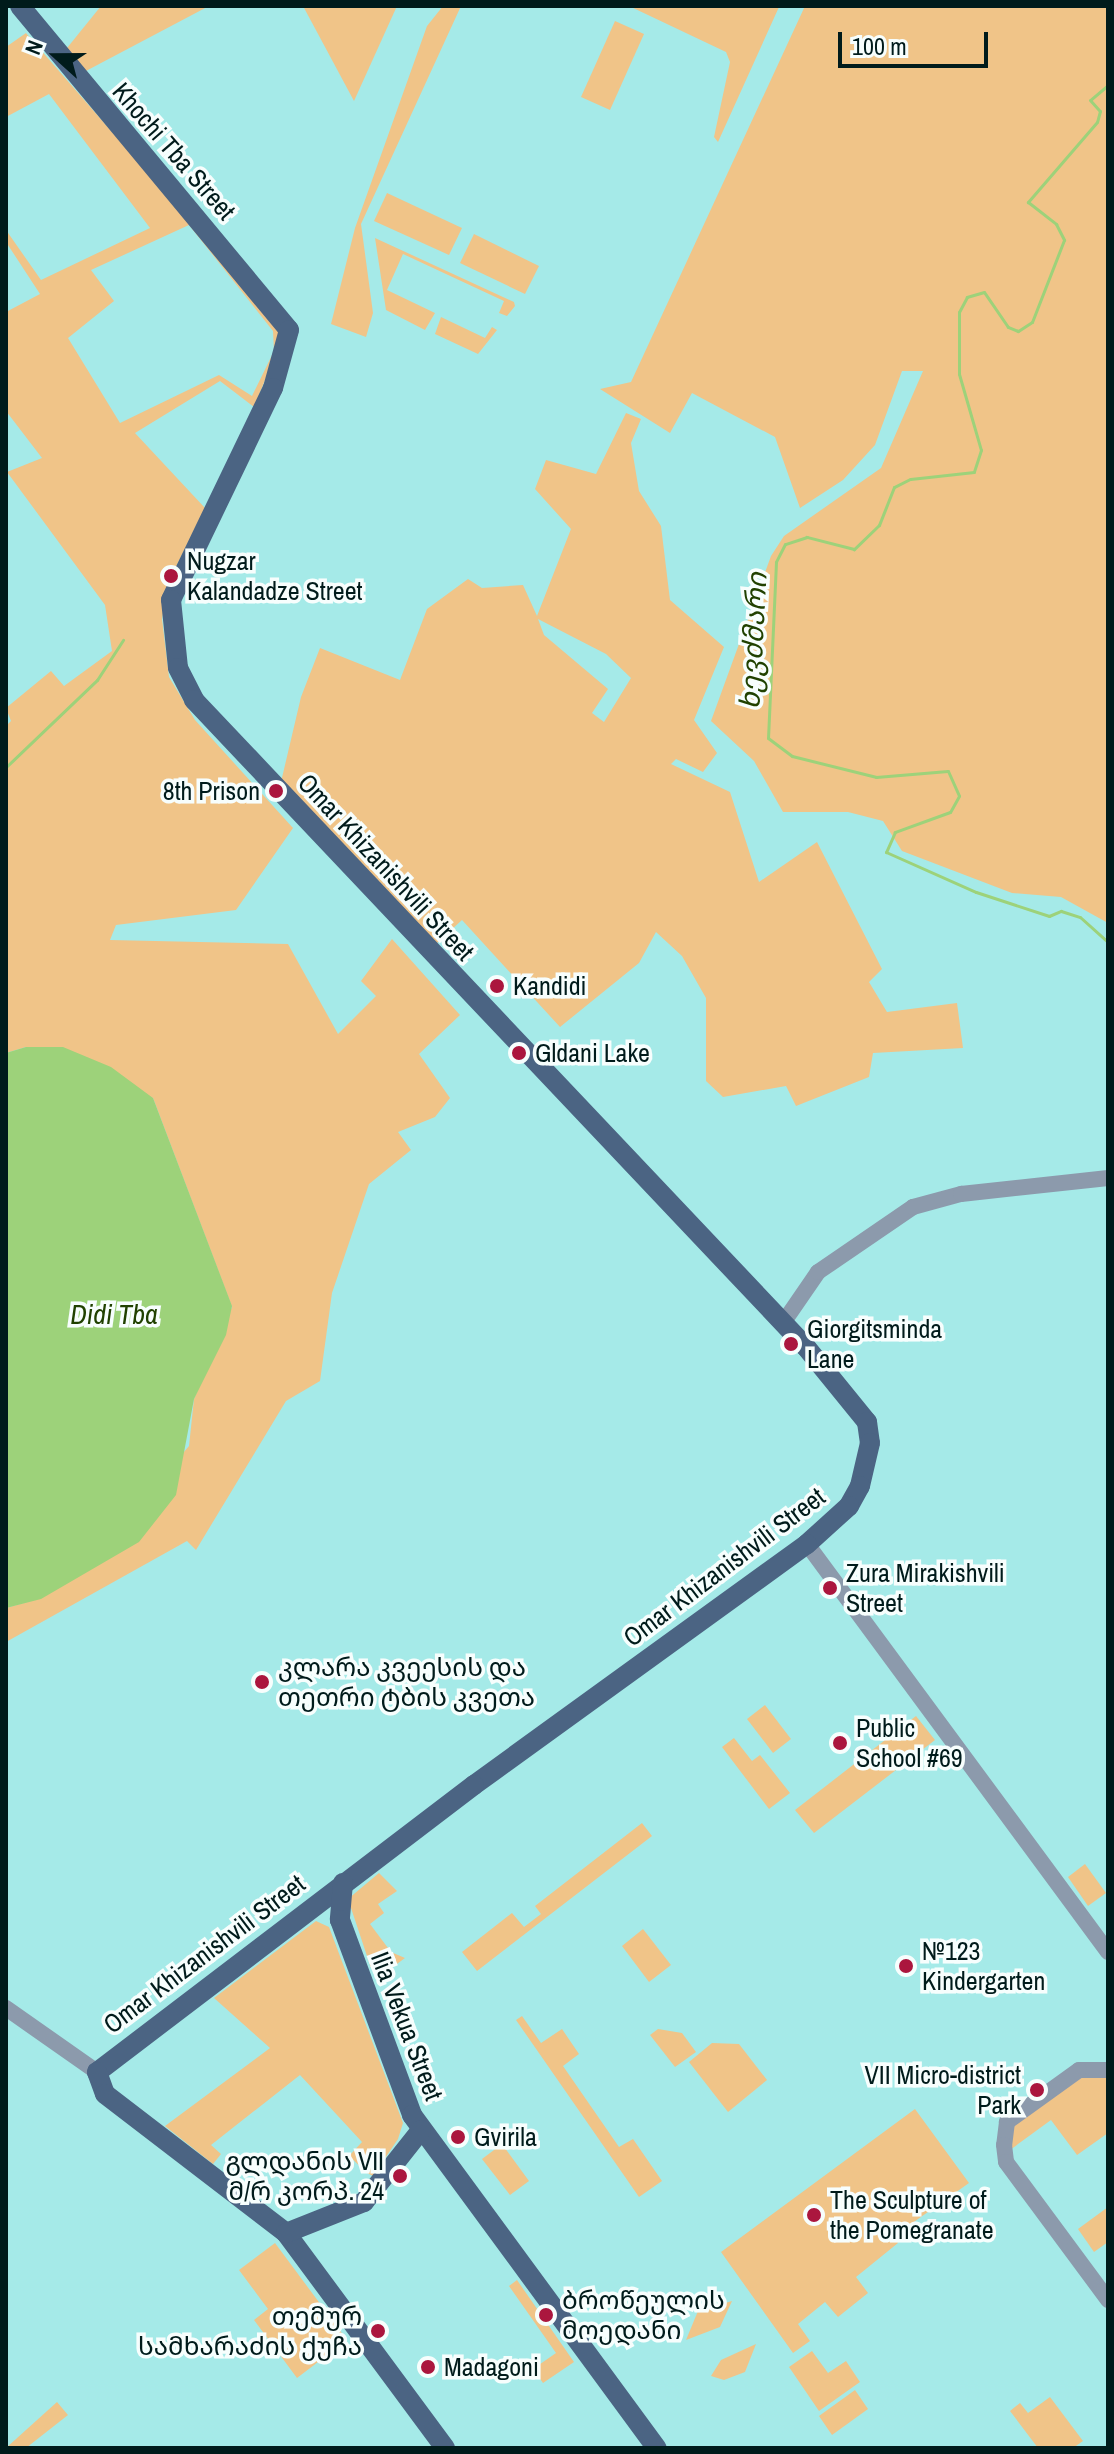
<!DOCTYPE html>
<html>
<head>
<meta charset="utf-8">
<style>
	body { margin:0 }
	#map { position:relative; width:1114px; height:2454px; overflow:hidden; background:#a5eae8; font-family:"Archivo Narrow","Noto Sans Georgian",sans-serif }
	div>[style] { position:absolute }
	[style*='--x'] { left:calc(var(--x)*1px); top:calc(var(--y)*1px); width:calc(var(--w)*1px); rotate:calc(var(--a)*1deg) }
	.green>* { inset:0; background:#f0c488 }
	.water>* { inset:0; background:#9dd27a }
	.stream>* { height:3px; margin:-1.5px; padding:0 1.5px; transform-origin:1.5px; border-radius:1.5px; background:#9dd27a }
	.minor>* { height:16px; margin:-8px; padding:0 8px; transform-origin:8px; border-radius:8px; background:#8c9aac }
	.major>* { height:20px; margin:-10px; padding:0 10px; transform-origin:10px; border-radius:10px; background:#4b6483 }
	.dots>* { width:22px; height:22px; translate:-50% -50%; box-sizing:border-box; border:4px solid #f7fefd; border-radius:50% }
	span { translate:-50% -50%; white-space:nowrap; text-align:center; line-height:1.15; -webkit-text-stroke:7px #f7fefd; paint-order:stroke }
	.street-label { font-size:26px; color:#001b1b }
	.poi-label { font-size:26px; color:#001b1b }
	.left { translate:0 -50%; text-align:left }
	.right { translate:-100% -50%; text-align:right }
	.water-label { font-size:28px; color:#204100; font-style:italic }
	.frame { position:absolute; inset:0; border:8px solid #001b1b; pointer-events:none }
	.north { position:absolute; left:16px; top:16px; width:80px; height:80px; -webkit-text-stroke:6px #f7fefd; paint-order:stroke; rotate:291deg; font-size:22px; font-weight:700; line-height:32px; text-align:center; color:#001b1b }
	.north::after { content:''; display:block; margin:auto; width:28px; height:36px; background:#001b1b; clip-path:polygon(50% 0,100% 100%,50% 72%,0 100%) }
	.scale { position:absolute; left:838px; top:32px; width:150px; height:36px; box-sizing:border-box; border:4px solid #001b1b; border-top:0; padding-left:10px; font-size:24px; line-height:28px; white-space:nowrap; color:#001b1b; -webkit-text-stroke:6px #f7fefd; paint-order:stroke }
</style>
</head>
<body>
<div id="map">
	<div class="green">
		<i style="clip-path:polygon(101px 6px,209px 6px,84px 72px,67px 48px)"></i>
		<i style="clip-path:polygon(303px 6px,397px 6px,354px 101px)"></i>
		<i style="clip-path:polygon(443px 6px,461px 6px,361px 224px,373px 313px,366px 337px,331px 324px,355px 228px,427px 26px)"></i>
		<i style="clip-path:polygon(629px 6px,779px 7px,718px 142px,714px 137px,730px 62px,726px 52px)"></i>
		<i style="clip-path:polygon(805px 6px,1108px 6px,1108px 923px,1061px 897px,1012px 893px,902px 851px,883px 821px,848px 812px,783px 812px,754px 761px,711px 721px,771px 556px,784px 536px,881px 468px,923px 371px,902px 371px,875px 445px,843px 480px,800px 508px,775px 437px,692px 393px,670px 433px,600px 389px,631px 382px)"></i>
		<i style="clip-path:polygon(615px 21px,644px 34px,610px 110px,581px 97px)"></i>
		<i style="clip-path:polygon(evenodd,26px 33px,285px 331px,254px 407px,220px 381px,135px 433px,205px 508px,168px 583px,162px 619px,169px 677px,195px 720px,293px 828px,236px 910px,116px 925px,110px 940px,288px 944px,338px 1034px,376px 996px,361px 981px,392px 939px,460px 1015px,419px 1054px,450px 1098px,435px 1117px,398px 1132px,411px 1150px,369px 1184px,332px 1293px,320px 1381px,286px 1401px,196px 1550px,187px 1541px,6px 1642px,6px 1608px,41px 1598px,82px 1571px,189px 1446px,194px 1399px,232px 1307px,153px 1098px,26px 1047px,6px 1053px,6px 726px,11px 721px,6px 708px,51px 671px,64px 686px,112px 651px,105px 605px,7px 472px,42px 458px,6px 411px,6px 312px,40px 294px,6px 242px,6px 230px,41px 280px,150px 228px,49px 94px,6px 117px,6px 47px,26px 33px,189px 225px,273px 331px,274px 351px,252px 396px,219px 375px,120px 423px,68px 338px,114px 301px,91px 270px,189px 225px)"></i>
		<i style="clip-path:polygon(387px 193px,462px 228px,449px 255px,374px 221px)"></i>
		<i style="clip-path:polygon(474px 234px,539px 266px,525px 294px,460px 263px)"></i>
		<i style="clip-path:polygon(375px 238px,514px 302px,515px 306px,507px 316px,499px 313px,504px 301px,403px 254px,387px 290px,435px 313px,425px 330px,386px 310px)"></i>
		<i style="clip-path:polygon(441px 317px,485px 338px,492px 327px,497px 330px,478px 354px,435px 334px)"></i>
		<i style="clip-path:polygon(evenodd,626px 413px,641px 419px,631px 443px,639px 491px,661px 526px,670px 600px,724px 647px,694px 720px,717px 753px,703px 772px,676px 759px,671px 764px,730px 792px,759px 882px,817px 842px,882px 969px,869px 982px,887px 1012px,957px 1003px,963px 1048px,873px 1053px,869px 1077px,796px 1106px,786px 1086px,723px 1097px,706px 1081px,706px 998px,682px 956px,656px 932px,639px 963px,560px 1027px,462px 920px,437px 943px,281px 782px,301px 697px,320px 648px,400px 680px,427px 609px,468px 579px,482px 588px,523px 585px,537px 616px,571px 529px,535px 489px,546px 460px,596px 474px,626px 413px,538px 619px,606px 654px,631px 678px,604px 722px,592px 713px,608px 689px,544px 635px,538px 619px)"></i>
		<i style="clip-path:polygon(765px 1705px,791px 1739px,773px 1753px,747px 1719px)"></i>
		<i style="clip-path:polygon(916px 1716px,935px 1740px,814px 1833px,795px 1810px)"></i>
		<i style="clip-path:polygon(734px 1738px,752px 1761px,760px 1755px,790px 1793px,769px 1809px,722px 1747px)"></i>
		<i style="clip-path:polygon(642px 1823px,652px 1836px,477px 1971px,462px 1952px,512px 1913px,524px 1927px,541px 1914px,535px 1906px)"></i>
		<i style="clip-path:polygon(1085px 1864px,1106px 1893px,1088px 1906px,1068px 1877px)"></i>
		<i style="clip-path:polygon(379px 1873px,397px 1891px,378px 1904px,384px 1913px,370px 1924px,391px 1952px,405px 1958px,382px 1975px,371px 1968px,348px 1899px)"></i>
		<i style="clip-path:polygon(316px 1921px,329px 1927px,403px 2123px,398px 2139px,373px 2176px,367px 2173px,349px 2156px,362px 2142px,300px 2075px,211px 2145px,221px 2154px,213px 2164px,165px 2126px,270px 2048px,214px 1998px)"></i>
		<i style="clip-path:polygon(643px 1929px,671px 1965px,649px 1982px,622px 1946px)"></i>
		<i style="clip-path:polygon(522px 2016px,541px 2043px,562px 2029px,579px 2054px,563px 2066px,619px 2147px,633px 2139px,662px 2181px,639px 2197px,516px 2020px)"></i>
		<i style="clip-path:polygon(658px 2029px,682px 2033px,696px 2052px,675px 2067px,650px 2035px)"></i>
		<i style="clip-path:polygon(712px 2043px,739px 2044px,767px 2080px,728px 2112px,689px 2062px)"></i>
		<i style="clip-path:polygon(1092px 2069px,1108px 2074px,1108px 2133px,1077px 2155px,1051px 2120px,1010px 2150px,1010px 2128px)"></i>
		<i style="clip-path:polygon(915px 2109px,969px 2183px,894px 2236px,898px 2243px,856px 2277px,868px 2293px,838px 2317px,825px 2302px,798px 2324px,810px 2341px,793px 2353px,721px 2252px)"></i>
		<i style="clip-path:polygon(502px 2144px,529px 2181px,510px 2195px,482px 2159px)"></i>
		<i style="clip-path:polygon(1108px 2207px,1108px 2242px,1094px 2252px,1078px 2229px)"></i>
		<i style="clip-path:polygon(275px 2243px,347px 2340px,297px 2378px,254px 2320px,268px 2309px,239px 2270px)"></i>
		<i style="clip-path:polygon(517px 2280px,574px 2362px,543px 2383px,533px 2369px,556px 2353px,509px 2286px)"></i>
		<i style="clip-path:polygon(732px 2301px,720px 2327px,686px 2340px,698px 2311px)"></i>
		<i style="clip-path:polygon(756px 2344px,745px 2372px,724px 2380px,711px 2376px,721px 2360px)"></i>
		<i style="clip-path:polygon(812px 2351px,828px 2373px,846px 2361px,860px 2382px,819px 2411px,789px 2367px)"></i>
		<i style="clip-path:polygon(855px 2390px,868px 2409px,832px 2435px,819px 2416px)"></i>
		<i style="clip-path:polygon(1050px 2397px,1083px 2441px,1073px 2448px,1038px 2448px,1010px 2411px,1020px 2403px,1028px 2413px)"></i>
		<i style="clip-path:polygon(57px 2402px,68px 2415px,26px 2448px,6px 2448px)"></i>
	</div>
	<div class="water">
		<i style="clip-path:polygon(26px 1047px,63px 1047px,111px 1067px,153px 1098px,232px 1306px,226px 1335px,194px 1399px,176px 1495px,139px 1542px,41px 1599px,6px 1608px,6px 1053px)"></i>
	</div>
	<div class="stream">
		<i style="--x:1108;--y:85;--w:23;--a:140"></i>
		<i style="--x:1090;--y:100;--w:15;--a:48"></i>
		<i style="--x:1100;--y:111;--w:11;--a:105"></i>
		<i style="--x:1097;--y:122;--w:106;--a:130.8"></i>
		<i style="--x:1028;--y:202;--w:36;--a:38"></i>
		<i style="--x:1056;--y:224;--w:18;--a:63"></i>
		<i style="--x:1064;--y:240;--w:88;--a:111.3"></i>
		<i style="--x:1032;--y:322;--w:17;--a:147"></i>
		<i style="--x:1018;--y:331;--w:11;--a:-158"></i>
		<i style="--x:1008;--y:327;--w:42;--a:-124.4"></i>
		<i style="--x:984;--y:292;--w:18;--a:164"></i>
		<i style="--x:967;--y:297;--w:17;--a:118"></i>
		<i style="--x:959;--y:312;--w:62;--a:90"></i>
		<i style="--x:959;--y:374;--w:79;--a:73.9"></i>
		<i style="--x:981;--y:450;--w:23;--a:108"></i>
		<i style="--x:974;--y:472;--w:64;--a:173.8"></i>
		<i style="--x:910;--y:479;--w:18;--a:153"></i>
		<i style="--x:894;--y:487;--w:41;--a:111.5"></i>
		<i style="--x:879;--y:525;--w:35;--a:136"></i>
		<i style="--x:854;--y:549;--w:49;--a:-165.7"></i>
		<i style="--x:807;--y:537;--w:23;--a:162"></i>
		<i style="--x:785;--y:544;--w:20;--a:117"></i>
		<i style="--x:776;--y:562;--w:176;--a:92.6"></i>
		<i style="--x:768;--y:738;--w:30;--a:37"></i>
		<i style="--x:792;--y:756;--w:87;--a:14"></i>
		<i style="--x:876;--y:777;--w:72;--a:-4.8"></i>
		<i style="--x:948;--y:771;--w:27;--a:66"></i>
		<i style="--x:959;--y:796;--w:18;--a:119"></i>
		<i style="--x:950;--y:812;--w:59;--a:160"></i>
		<i style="--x:895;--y:832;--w:22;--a:114"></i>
		<i style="--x:886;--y:852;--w:98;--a:24"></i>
		<i style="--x:976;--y:892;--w:77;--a:18.2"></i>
		<i style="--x:1049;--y:916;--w:13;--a:-23"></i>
		<i style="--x:1061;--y:911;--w:20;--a:18"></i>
		<i style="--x:1080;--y:917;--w:38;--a:42"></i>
		<i style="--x:6;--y:767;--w:126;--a:-43.7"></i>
		<i style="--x:97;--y:680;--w:48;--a:-57"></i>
	</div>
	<div class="minor">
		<i style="--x:783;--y:1323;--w:62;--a:-55.5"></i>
		<i style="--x:818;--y:1272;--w:115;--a:-34.4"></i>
		<i style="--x:913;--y:1207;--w:50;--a:-15.2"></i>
		<i style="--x:961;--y:1194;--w:148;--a:-6.2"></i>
		<i style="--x:807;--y:1544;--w:507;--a:53.58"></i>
		<i style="--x:6;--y:2008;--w:111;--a:35.1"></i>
		<i style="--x:1108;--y:2070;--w:29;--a:180"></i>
		<i style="--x:1079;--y:2070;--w:89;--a:144.2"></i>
		<i style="--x:1007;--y:2122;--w:23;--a:97"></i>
		<i style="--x:1004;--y:2145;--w:17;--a:83"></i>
		<i style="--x:1006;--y:2162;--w:172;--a:53.5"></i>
	</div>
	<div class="major">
		<i style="--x:20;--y:6;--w:421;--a:50.3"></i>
		<i style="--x:289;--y:330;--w:60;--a:105.4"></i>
		<i style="--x:273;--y:388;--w:235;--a:115.7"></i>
		<i style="--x:171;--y:600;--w:68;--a:84.1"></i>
		<i style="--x:178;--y:668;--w:36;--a:63"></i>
		<i style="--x:194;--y:700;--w:891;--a:46.59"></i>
		<i style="--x:806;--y:1347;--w:97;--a:50.9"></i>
		<i style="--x:867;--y:1422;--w:21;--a:82"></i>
		<i style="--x:870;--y:1443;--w:44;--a:103.1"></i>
		<i style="--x:860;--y:1486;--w:23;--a:119"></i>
		<i style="--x:849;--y:1506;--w:57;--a:137.9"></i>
		<i style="--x:807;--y:1544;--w:411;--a:144.1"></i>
		<i style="--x:474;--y:1785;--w:474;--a:142.7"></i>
		<i style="--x:97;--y:2072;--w:23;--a:70"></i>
		<i style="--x:105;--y:2094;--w:228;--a:37.5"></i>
		<i style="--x:286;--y:2233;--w:267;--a:53.5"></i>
		<i style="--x:343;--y:1883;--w:37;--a:95"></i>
		<i style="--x:340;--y:1920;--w:208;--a:69.7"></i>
		<i style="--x:412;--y:2115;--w:413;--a:53.7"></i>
		<i style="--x:286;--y:2233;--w:84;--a:-21.7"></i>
		<i style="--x:364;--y:2202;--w:92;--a:-51.6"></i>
	</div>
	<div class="dots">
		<i style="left:171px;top:576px;background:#ab163e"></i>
		<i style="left:276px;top:791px;background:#ab163e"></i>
		<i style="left:497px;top:986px;background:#ab163e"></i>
		<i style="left:519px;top:1053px;background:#ab163e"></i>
		<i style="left:791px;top:1344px;background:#ab163e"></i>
		<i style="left:830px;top:1588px;background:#ab163e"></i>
		<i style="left:262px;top:1682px;background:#ab163e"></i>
		<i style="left:840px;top:1743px;background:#ab163e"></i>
		<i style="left:906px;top:1966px;background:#ab163e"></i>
		<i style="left:1037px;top:2090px;background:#ab163e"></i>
		<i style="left:458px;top:2137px;background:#ab163e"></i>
		<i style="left:400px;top:2176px;background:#ab163e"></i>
		<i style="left:814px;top:2215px;background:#ab163e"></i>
		<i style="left:546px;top:2315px;background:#ab163e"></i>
		<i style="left:378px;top:2331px;background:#ab163e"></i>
		<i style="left:428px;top:2367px;background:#ab163e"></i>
	</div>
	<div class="street-label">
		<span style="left:174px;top:151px;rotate:49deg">Khochi Tba Street</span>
		<span style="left:386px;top:867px;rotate:47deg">Omar Khizanishvili Street</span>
		<span style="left:724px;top:1567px;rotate:-37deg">Omar Khizanishvili Street</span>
		<span style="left:204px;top:1954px;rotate:-37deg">Omar Khizanishvili Street</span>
		<span style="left:407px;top:2026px;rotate:69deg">Ilia Vekua Street</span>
	</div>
	<div class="poi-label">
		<span class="left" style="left:187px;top:576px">Nugzar<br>Kalandadze Street</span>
		<span class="right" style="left:260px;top:791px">8th Prison</span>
		<span class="left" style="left:513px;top:986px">Kandidi</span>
		<span class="left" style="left:535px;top:1053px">Gldani Lake</span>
		<span class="left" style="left:807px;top:1344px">Giorgitsminda<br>Lane</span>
		<span class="left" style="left:846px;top:1588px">Zura Mirakishvili<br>Street</span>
		<span class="left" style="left:278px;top:1682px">კლარა კვეესის და<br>თეთრი ტბის კვეთა</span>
		<span class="left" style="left:856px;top:1743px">Public<br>School #69</span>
		<span class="left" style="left:922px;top:1966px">№123<br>Kindergarten</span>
		<span class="right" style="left:1021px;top:2090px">VII Micro-district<br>Park</span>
		<span class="left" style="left:474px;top:2137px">Gvirila</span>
		<span class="right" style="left:384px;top:2176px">გლდანის VII<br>მ/რ კორპ. 24</span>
		<span class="left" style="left:830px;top:2215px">The Sculpture of<br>the Pomegranate</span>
		<span class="left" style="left:562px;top:2315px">ბროწეულის<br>მოედანი</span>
		<span class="right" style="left:362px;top:2331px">თემურ<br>სამხარაძის ქუჩა</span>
		<span class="left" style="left:444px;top:2367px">Madagoni</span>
	</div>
	<div class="water-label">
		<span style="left:753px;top:641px;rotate:-87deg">ხევძმარი</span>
		<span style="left:114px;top:1314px">Didi Tba</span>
	</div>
	<div class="frame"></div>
	<div class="north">N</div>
	<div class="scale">100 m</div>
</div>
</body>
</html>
